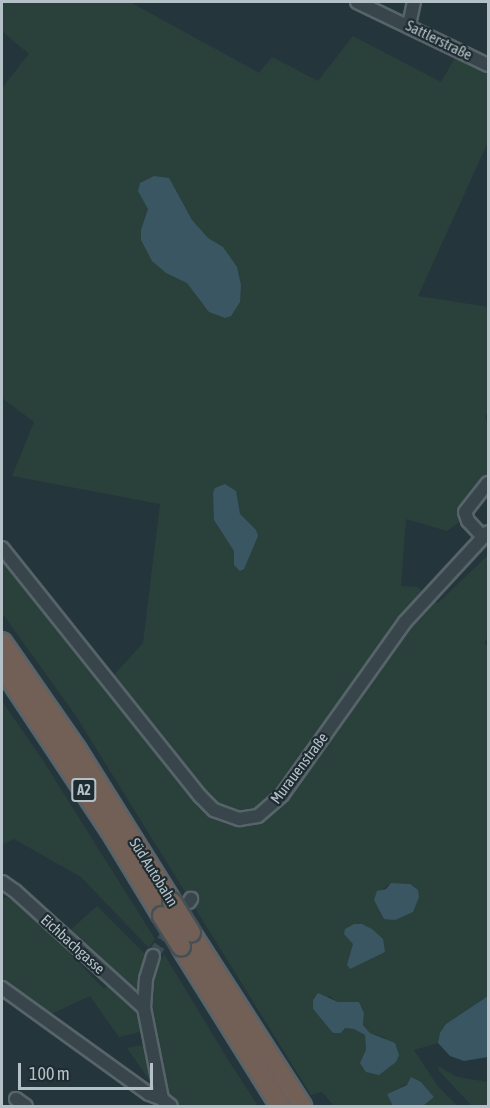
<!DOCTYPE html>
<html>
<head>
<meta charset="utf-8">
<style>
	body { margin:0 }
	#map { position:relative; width:490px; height:1108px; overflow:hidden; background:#25353c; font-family:"Asap Condensed",sans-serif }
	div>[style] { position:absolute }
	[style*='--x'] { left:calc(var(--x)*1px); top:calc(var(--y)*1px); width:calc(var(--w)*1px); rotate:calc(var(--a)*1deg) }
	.green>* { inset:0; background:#2a413b }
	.water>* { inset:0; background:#395662 }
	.minor-tunnel>* { height:12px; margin-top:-6px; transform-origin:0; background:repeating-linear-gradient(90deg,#3a4a51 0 12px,transparent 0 18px) }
	.roads { filter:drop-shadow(2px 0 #57646a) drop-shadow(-2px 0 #57646a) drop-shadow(0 2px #57646a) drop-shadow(0 -2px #57646a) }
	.minor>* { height:12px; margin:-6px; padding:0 6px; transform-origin:6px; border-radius:6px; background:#38464c }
	.highway>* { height:18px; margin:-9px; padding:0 9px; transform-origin:9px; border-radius:9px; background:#725f56 }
	.bridges { filter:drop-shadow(2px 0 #445157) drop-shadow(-2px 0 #445157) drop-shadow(0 2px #445157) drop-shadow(0 -2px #445157) }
	.highway-bridge>* { height:18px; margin:-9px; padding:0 9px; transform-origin:9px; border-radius:9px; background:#725f56 }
	span { translate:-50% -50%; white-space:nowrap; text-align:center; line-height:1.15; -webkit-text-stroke:4.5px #1e2b31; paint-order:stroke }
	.shield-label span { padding:2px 4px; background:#1e2b31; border:2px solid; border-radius:4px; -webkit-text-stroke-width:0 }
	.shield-label { font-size:14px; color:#b4c1c7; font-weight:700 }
	.street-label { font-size:15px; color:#b4c1c7 }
	.frame { position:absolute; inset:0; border:3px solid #b4c1c7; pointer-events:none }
	.scale { position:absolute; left:18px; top:1063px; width:135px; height:27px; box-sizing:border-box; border:3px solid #b4c1c7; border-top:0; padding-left:8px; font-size:18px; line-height:21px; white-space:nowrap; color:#b4c1c7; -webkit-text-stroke:4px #1e2b31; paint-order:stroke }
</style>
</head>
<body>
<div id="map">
	<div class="green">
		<i style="clip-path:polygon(evenodd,2px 2px,130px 2px,259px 73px,272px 57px,318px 81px,353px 36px,441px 82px,456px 56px,488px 74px,488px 142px,418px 296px,488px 307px,488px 415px,485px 415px,488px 427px,488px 483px,466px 517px,447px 531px,406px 519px,401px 586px,417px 587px,438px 603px,488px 555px,488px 637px,484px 643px,488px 647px,488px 996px,446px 1024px,438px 1043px,414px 1050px,437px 1085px,457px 1106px,423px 1106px,434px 1097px,421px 1082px,404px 1085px,387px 1094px,393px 1106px,334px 1106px,322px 1092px,311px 1095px,76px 716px,2px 613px,2px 538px,114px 675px,143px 643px,160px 504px,12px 476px,34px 422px,2px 398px,2px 88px,29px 54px,2px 31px,2px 2px,391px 883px,410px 884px,395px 920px,380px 891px,391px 883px,2px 2px,329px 996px,338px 1002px,359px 1002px,364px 1013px,363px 1025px,370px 1033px,386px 1038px,366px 1050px,365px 1035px,354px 1029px,345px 1028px,333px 1033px,313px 1009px,329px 996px)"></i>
		<i style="clip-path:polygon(2px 701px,42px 759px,155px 939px,149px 948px,81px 877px,14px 839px,2px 844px)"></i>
		<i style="clip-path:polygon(5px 897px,24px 905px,104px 989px,111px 983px,136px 1012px,140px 1032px,119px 1037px,90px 996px,47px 1016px,2px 981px,2px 899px)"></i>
		<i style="clip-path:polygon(97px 906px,148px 957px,138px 990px,126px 987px,68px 932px)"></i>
		<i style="clip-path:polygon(164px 954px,227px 1058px,258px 1106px,181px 1106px,165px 1091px,148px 1002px,149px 983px)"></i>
		<i style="clip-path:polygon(148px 1044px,155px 1086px,151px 1087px,145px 1085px,150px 1081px,127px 1048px)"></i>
		<i style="clip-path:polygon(438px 1066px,457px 1077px,488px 1082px,488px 1106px,472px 1106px,439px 1071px)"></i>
	</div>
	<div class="water">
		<i style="clip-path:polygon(154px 176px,169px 178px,192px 220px,208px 238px,223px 247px,237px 267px,241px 285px,240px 302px,231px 316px,225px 318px,209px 312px,187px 283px,166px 273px,152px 261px,141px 240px,141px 230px,148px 209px,138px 191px,140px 183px)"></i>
		<i style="clip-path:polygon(225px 484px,236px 491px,240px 514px,256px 530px,258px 536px,244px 569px,240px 571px,234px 565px,234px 551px,214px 520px,213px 493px,215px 488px)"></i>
		<i style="clip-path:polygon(391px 883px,410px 884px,418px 890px,419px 897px,413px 912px,395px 920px,384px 919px,374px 900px,377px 891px,386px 889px)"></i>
		<i style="clip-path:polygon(354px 924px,362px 924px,372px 929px,383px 939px,385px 952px,350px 969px,347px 965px,353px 944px,344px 934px,345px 929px)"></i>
		<i style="clip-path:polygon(318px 993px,338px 1002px,359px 1002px,364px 1013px,363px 1025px,370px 1033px,395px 1043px,399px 1055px,396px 1062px,379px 1075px,366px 1072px,360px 1063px,366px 1050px,365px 1035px,354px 1029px,345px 1028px,341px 1033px,333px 1033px,313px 1009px,313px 1000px)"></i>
		<i style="clip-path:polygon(488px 996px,488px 1057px,464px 1061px,450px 1056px,438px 1043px,440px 1033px,446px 1024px)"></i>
		<i style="clip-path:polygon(411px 1077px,421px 1082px,434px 1097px,423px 1106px,393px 1106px,387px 1094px,407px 1085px)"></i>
	</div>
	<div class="minor-tunnel">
		<i style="--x:153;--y:956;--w:36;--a:-58"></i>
	</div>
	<div class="roads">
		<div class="minor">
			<i style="--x:357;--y:2;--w:145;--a:25.7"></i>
			<i style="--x:409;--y:25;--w:24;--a:-78"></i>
			<i style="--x:483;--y:537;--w:22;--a:-133"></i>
			<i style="--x:468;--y:521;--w:9;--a:-108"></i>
			<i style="--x:465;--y:512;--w:37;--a:-52"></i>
			<i style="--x:2;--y:548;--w:317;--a:51.4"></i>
			<i style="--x:200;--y:796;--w:20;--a:45"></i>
			<i style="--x:214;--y:810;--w:27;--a:20"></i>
			<i style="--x:239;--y:819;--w:19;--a:-9"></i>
			<i style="--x:258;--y:816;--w:32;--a:-41"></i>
			<i style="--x:282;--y:795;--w:212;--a:-54.6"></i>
			<i style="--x:405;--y:622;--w:122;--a:-47.3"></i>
			<i style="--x:2;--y:882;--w:16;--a:35"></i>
			<i style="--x:15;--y:891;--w:174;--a:42.2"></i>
			<i style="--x:189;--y:902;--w:4;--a:-56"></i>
			<i style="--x:153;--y:956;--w:24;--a:107"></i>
			<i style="--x:146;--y:979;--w:29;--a:94"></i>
			<i style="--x:144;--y:1008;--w:93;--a:78.8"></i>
			<i style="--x:162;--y:1099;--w:11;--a:38"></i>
			<i style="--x:2;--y:988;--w:181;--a:35.8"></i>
			<i style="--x:149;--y:1094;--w:14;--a:21"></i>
			<i style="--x:16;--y:1099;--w:12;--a:35"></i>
		</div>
		<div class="highway">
			<i style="--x:2;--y:642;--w:131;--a:55.2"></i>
			<i style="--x:77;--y:750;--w:179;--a:58"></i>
			<i style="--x:2;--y:667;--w:196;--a:56.5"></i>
			<i style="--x:110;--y:830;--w:100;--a:58.8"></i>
			<i style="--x:191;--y:933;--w:206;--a:57.3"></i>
			<i style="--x:181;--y:947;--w:187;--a:58.1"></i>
		</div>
	</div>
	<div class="bridges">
		<div class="highway-bridge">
			<i style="--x:172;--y:902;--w:36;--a:58"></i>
			<i style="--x:162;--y:916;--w:36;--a:58"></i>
		</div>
	</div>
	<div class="shield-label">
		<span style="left:84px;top:790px">A2</span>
	</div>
	<div class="street-label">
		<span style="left:439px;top:40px;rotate:26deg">Sattlerstraße</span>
		<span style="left:299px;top:768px;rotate:-53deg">Murauenstraße</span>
		<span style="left:154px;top:872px;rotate:58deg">Süd Autobahn</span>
		<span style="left:73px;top:944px;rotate:42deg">Eichbachgasse</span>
	</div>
	<div class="frame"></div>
	<div class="scale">100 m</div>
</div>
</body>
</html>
